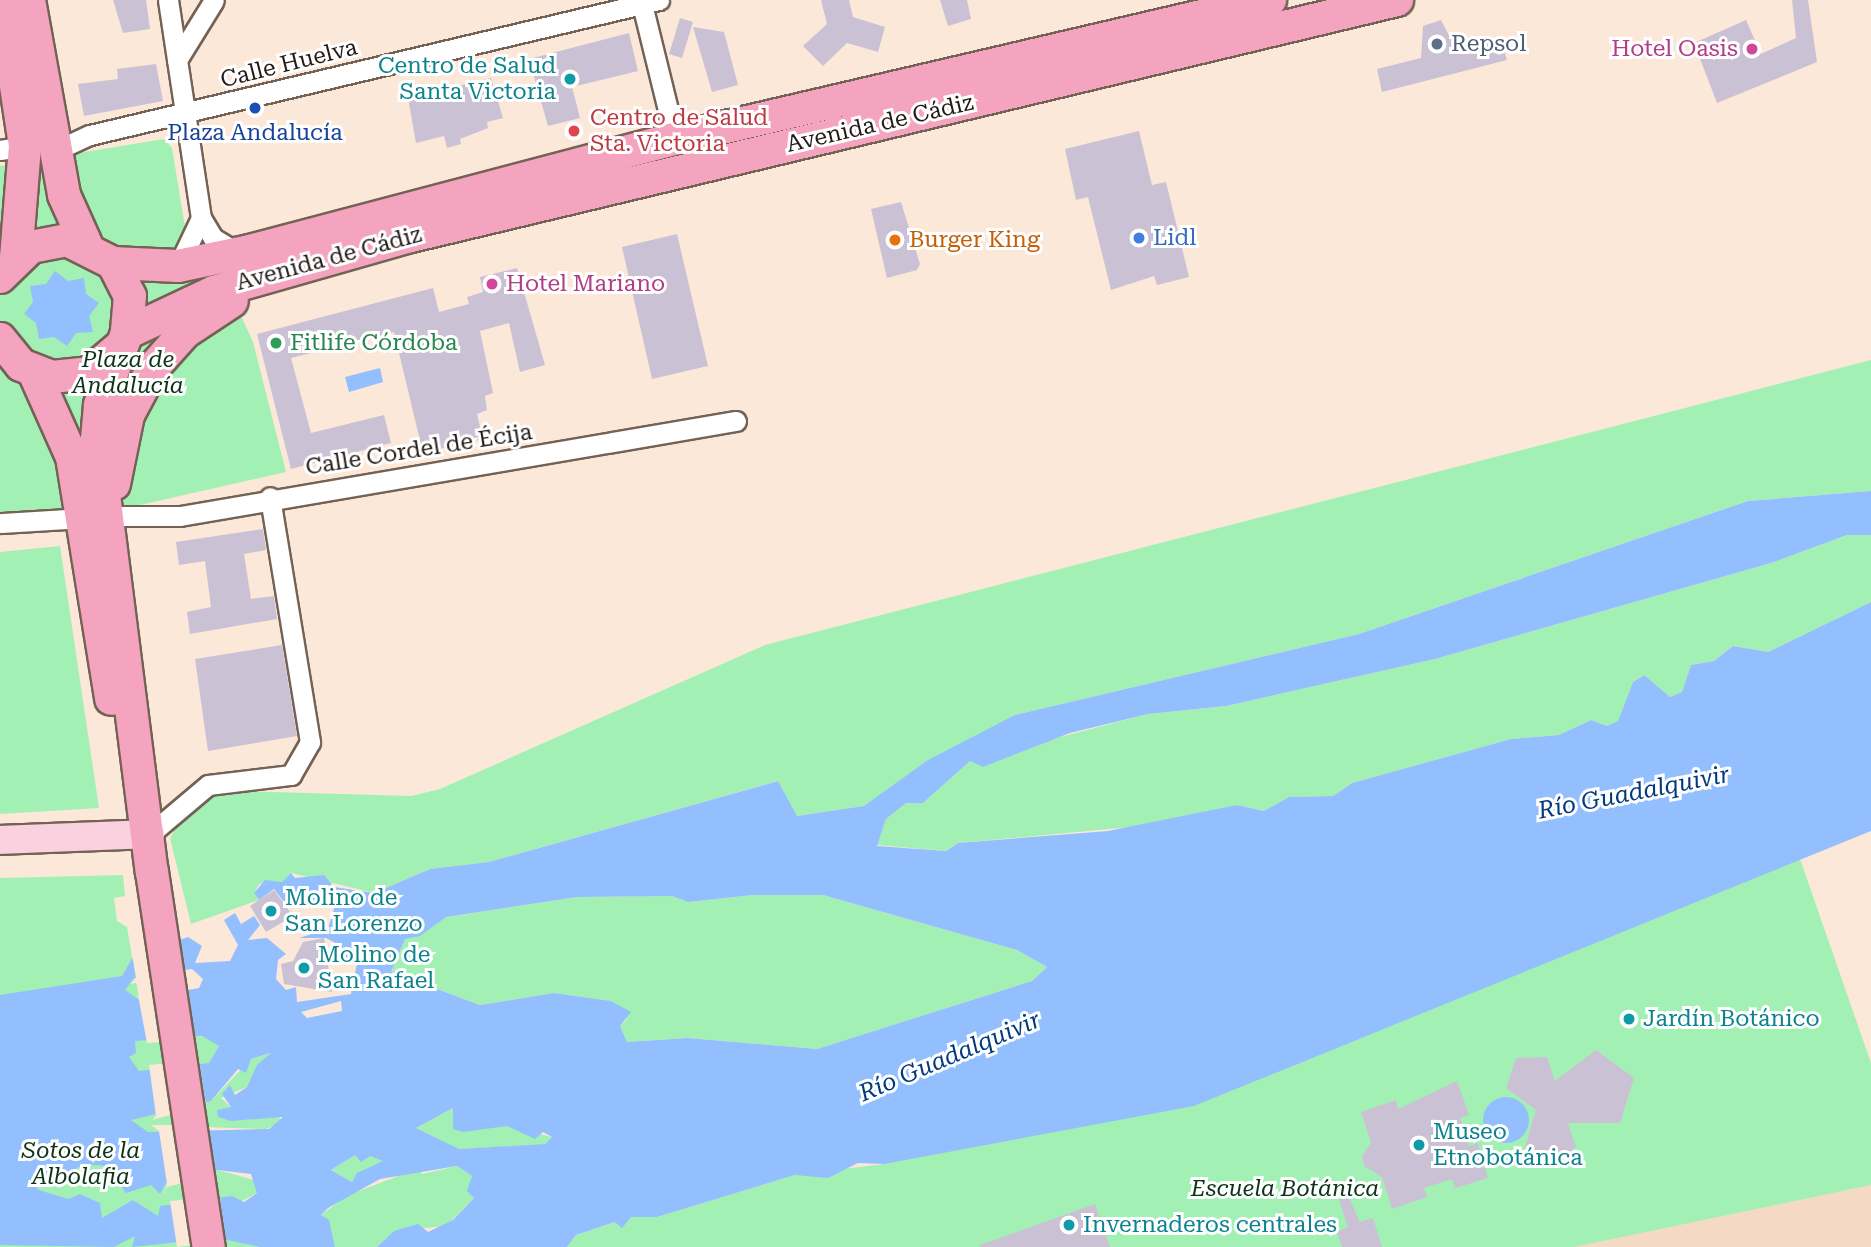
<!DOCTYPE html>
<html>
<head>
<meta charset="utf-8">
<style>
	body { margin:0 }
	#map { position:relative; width:1871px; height:1247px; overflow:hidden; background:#fce8d8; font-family:"Roboto Serif",serif }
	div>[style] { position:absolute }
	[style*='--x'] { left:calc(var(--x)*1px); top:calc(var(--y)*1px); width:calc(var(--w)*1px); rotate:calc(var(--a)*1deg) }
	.built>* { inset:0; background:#f4dac5 }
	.green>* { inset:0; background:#a3f0b5 }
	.water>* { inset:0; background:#93bfff }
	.round { border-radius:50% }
	.pier>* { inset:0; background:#fce8d8 }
	.building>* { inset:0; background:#cac1d5 }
	.roads { filter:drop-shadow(2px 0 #736255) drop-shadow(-2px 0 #736255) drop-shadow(0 2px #736255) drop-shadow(0 -2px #736255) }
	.street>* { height:19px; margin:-9.5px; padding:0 9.5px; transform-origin:9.5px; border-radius:9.5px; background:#fff }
	.secondary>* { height:28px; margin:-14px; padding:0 14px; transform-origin:14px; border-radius:14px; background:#fad1de }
	.primary>* { height:32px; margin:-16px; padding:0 16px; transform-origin:16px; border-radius:16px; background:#f4a4be }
	.dots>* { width:19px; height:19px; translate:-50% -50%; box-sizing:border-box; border:4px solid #fff; border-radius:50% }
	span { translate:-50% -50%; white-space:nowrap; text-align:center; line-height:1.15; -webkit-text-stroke:6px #fff; paint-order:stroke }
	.service-label { font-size:23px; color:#4e5e75 }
	.left { translate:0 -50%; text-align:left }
	.hotel-label { font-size:23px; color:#b23c85 }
	.right { translate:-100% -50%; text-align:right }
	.street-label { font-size:23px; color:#211a15 }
	.culture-label { font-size:23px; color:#0d838f }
	.health-label { font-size:23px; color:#be3a42 }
	.transit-label { font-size:23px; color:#164399 }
	.shop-label { font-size:23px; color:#366cbe }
	.food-label { font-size:23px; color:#c56008 }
	.leisure-label { font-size:23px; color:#27864d }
	.park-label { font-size:23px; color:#0d3319; font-style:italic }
	.water-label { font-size:24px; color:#033a7e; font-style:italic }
</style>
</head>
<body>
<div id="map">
	<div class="built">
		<i style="clip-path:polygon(1871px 1185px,1871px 1247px,1574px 1247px,1656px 1227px)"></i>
	</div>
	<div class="green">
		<i style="clip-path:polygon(164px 139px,172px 148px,185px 227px,217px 274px,239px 268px,232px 296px,253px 342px,286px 472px,140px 505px,0 519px,0 166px)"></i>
		<i style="clip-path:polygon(1871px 360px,1871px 491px,1748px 501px,1359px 634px,1015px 715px,864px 806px,797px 816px,777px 781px,489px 862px,430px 869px,374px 893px,291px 873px,282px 883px,259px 884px,254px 893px,259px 900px,191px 924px,170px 838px,199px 790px,411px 796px,440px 789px,765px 645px)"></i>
		<i style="clip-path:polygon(1847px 535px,1871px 535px,1871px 602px,1768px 652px,1733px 646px,1714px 661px,1691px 665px,1682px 692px,1670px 697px,1643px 675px,1633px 682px,1618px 722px,1607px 726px,1591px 720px,1559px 735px,1511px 739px,1352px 783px,1333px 796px,1289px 797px,1264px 811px,1237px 805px,1174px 823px,958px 843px,946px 851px,877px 845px,886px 819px,906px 803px,923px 803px,970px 761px,1148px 714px,1226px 706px,1435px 659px,1771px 563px)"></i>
		<i style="clip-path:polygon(60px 546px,99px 808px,0 814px,0 552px)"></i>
		<i style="clip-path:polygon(1799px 856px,1871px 1063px,1871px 1185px,1574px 1247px,567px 1247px,576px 1235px,631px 1217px,657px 1217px,795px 1175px,884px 1164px,1506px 975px)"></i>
		<i style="clip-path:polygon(123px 875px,125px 896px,114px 898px,117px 921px,127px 927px,146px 1039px,211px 1036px,220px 1046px,186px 1102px,211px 1101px,251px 1059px,272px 1053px,247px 1087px,221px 1098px,245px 1120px,278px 1114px,281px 1122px,266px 1129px,202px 1127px,200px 1178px,218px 1170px,258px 1181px,257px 1193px,240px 1202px,217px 1238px,260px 1247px,0 1247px,0 878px)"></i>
		<i style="clip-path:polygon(753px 895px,823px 895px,1017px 950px,1047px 967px,1032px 981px,817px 1049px,688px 1038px,627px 1042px,620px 1026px,627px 1019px,611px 1001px,554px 993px,480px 1005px,391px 972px,405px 939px,446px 917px,577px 897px,672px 896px,688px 902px)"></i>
		<i style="clip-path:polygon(453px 1108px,472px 1127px,507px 1126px,552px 1137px,545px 1145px,458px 1149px,416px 1128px)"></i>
		<i style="clip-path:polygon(355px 1155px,380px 1157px,383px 1161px,352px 1182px,331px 1170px)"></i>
		<i style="clip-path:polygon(457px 1166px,472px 1176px,468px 1191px,474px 1198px,446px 1226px,394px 1231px,377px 1247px,335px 1247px,329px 1239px,321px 1215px,348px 1195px,420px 1168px,422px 1174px)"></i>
	</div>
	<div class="water">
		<i style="clip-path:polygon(55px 271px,68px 281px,84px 278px,86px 294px,99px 303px,89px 316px,93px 332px,76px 333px,67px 346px,54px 337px,39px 339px,36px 323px,24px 314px,33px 302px,30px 286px,46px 284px)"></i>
		<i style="clip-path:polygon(380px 368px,383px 382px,349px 392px,345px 377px)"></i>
		<i style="clip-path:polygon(evenodd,1871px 491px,1871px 535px,1847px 535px,1771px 563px,1435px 659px,1226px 706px,1148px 714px,1070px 733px,983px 767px,970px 761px,923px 803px,906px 803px,886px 819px,877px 846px,946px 851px,958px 843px,1108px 831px,1237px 805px,1264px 811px,1289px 797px,1333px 796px,1352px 783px,1511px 739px,1559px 735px,1591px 720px,1607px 726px,1618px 721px,1633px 682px,1644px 675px,1670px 697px,1682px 692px,1691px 665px,1714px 661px,1733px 646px,1768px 652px,1871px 602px,1871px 831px,1194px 1106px,884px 1164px,858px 1163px,828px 1178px,795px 1175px,657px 1217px,631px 1217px,622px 1228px,615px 1222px,576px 1235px,567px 1247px,377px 1247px,394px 1231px,418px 1224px,428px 1232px,453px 1220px,474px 1198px,467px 1191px,472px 1176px,457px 1166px,380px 1179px,328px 1208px,321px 1215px,329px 1220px,335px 1247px,260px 1247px,217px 1238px,132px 1247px,135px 1236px,114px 1247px,0 1245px,0 995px,122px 976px,133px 957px,188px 937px,202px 946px,195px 963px,230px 961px,238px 945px,224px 920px,235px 913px,241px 924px,254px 916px,260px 925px,248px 940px,267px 938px,286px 954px,278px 960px,276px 979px,286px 990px,296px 987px,297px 1002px,351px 994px,358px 958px,341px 959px,339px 945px,326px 938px,299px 938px,328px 929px,336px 902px,323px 897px,309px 905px,294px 901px,287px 906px,274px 889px,259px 900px,254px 893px,265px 880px,282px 882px,291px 873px,295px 878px,324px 875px,334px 887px,374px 893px,430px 869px,489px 862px,778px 781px,797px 816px,864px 806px,928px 760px,1015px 715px,1359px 634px,1748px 501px,1871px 491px,753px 895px,823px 895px,1017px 950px,1047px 967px,1032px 981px,817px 1049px,688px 1038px,627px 1042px,620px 1026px,631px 1012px,611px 1001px,554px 993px,480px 1005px,391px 972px,405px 939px,420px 936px,446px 917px,577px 897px,672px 896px,688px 902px,753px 895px,1871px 491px,192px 969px,203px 979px,199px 988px,138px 999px,125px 990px,134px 978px,192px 969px,1871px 491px,341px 1001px,342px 1011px,307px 1018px,301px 1012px,341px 1001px,1871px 491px,202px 1036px,219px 1046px,209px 1063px,139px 1071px,129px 1057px,136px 1053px,135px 1041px,202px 1036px,1871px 491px,271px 1053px,257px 1065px,247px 1087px,235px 1095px,230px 1085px,222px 1094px,231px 1107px,217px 1110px,218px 1117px,231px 1121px,283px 1117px,269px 1129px,148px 1132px,131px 1120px,211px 1101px,238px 1069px,246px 1073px,251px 1059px,271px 1053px,1871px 491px,453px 1108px,453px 1129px,463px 1132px,507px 1126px,535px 1139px,543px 1132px,552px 1137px,545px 1144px,459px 1149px,416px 1128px,453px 1108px,1871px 491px,355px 1155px,361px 1162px,370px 1156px,383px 1161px,357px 1173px,352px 1182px,331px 1170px,355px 1155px,1871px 491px,83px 1164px,106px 1166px,126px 1193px,151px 1185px,160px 1194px,166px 1183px,218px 1170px,251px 1174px,257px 1193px,244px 1202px,232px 1196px,160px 1206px,158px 1216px,133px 1200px,102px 1218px,100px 1203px,80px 1194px,68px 1199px,39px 1190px,32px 1181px,44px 1175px,58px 1181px,83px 1164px)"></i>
		<i class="round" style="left:1483px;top:1097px;width:46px;height:46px"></i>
	</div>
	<div class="pier">
		<i style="clip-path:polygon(180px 937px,185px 972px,191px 973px,130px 984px,136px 978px,132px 954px)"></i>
		<i style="clip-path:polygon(188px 987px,195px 1040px,147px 1043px,138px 995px)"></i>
		<i style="clip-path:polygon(199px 1060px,206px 1105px,152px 1120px,156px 1116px,149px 1065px)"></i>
		<i style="clip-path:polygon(151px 1125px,208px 1125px,216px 1174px,167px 1187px,163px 1196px,167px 1184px,159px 1131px)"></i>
		<i style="clip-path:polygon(220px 1197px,226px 1241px,177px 1247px,170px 1201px)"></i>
	</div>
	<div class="building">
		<i style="clip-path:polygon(113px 0,146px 0,150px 29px,123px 33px)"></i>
		<i style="clip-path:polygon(821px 0,849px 0,853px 17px,885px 27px,878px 52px,847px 43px,823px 66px,803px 46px,827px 24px)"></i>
		<i style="clip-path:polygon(940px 0,967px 0,971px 19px,948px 26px)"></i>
		<i style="clip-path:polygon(1792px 0,1808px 0,1817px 62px,1717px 103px,1694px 43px,1746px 20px,1761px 54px,1796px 38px)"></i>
		<i style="clip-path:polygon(680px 18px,693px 22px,682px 58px,669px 54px)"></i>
		<i style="clip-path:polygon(1441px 20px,1456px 49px,1500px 38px,1507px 60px,1382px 92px,1377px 69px,1421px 58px,1423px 26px)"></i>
		<i style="clip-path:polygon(693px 27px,724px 32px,738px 85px,712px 92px)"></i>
		<i style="clip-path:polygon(629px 33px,638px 71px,572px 87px,580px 118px,548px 126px,529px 59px)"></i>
		<i style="clip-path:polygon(156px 64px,163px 101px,84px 116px,78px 84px,118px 79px,117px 69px)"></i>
		<i style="clip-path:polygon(491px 78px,503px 118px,487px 122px,488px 128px,460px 139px,461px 144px,447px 148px,444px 136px,416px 143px,408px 98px)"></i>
		<i style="clip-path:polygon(1139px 131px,1152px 185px,1166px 182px,1189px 277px,1157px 285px,1154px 276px,1111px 290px,1088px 197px,1076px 200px,1065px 149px)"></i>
		<i style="clip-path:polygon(901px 202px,920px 264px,917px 270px,887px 278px,871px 209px)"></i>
		<i style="clip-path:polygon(677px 234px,708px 366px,652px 379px,622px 247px)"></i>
		<i style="clip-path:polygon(517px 268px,545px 365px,520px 372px,509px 323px,480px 331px,493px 393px,485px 396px,487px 410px,477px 414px,483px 439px,423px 453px,394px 332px,291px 358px,311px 433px,384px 415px,391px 443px,291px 469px,257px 334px,433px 288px,439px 312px,469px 304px,467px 297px,483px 292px,480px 277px)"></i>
		<i style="clip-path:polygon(263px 529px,266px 550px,244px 554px,251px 599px,274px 596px,277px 619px,190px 634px,187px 612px,211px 607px,205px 561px,179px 565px,176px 542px)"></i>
		<i style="clip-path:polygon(282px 645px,297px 736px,208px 751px,195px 659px)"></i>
		<i style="clip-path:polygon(274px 890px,293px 916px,266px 932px,250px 906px)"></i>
		<i style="clip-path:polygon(324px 938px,332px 992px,284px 984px,281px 964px,293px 961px,303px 942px)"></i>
		<i style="clip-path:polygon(1596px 1050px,1634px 1078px,1620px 1123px,1568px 1123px,1576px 1147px,1551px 1165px,1525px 1147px,1536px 1110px,1506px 1088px,1516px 1058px,1547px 1057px,1555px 1081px)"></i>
		<i style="clip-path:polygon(1457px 1081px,1469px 1115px,1460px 1118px,1469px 1146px,1478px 1143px,1488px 1178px,1455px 1188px,1452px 1179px,1424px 1188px,1427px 1197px,1392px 1209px,1382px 1177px,1364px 1166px,1362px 1156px,1371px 1143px,1361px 1112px,1396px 1100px,1398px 1109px)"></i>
		<i style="clip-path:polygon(1348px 1196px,1360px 1222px,1373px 1218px,1382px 1247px,1342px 1247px,1337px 1232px,1348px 1227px,1339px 1200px)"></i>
		<i style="clip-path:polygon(1095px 1204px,1110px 1247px,980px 1247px,980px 1245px)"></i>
	</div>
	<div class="roads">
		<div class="street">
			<i style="--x:168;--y:0;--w:220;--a:81.4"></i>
			<i style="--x:201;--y:218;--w:23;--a:59"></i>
			<i style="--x:213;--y:238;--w:29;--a:31"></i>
			<i style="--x:641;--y:0;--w:126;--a:76.2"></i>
			<i style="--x:671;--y:122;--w:18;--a:63"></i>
			<i style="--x:679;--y:138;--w:42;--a:38.2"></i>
			<i style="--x:177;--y:60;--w:70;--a:-58.3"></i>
			<i style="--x:0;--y:150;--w:25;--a:-9"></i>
			<i style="--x:55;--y:151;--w:38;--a:-25"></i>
			<i style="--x:90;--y:135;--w:585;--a:-13.35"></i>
			<i style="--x:178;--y:266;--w:53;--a:-64.4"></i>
			<i style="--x:108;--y:516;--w:72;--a:0"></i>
			<i style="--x:180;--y:516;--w:564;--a:-9.7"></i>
			<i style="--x:0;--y:523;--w:82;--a:-3.5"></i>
			<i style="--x:150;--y:834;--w:76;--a:-40.2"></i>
			<i style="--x:208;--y:785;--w:84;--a:-6.9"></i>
			<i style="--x:291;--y:775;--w:38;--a:-60"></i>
			<i style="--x:310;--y:742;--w:248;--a:-99.3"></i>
		</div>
		<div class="secondary">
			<i style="--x:0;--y:840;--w:150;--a:-2.3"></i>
		</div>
		<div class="primary">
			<i style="--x:3;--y:0;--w:148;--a:81.4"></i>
			<i style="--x:25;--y:146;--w:111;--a:94.6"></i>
			<i style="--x:29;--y:0;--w:198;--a:79.8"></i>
			<i style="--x:64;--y:195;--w:54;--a:65.8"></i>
			<i style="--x:113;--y:263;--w:65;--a:2.6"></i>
			<i style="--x:178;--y:266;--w:74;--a:-11.8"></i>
			<i style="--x:250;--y:251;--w:444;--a:-14.8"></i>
			<i style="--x:679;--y:138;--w:607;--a:-13.14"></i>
			<i style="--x:0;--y:277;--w:43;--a:-44.1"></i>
			<i style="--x:31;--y:247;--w:37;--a:-11"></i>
			<i style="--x:67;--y:240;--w:51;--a:26.6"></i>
			<i style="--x:113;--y:263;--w:37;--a:63"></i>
			<i style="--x:130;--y:296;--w:37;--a:95"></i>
			<i style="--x:127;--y:333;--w:77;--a:110.6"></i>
			<i style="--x:100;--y:405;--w:34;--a:95"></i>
			<i style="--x:97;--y:439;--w:436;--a:82.8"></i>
			<i style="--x:152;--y:872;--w:379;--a:81.4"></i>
			<i style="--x:127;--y:333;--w:96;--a:-25.2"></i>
			<i style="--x:214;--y:292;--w:205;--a:-15.9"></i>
			<i style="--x:411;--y:236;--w:1014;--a:-13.46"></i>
			<i style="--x:0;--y:339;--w:33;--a:51"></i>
			<i style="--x:21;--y:365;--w:33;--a:21"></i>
			<i style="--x:52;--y:377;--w:37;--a:-6"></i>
			<i style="--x:89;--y:373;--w:38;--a:-40"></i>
			<i style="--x:34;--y:372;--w:93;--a:65.9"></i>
			<i style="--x:72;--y:457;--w:245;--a:80.8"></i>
			<i style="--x:114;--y:484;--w:70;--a:-78.5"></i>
			<i style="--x:128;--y:415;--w:53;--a:-62"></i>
			<i style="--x:153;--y:368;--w:48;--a:-48.4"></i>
			<i style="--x:185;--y:332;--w:56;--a:-33.4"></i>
		</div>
	</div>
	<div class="dots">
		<i style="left:1437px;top:44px;background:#5c6f8a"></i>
		<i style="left:1752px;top:49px;background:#d1479c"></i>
		<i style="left:570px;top:79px;background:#0f9aa8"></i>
		<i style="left:255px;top:108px;background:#1a4fb4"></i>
		<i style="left:574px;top:131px;background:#e0444e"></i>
		<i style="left:1139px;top:238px;background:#3f7fe0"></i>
		<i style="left:895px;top:240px;background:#e8710a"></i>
		<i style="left:492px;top:284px;background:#d1479c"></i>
		<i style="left:276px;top:343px;background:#2e9e5b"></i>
		<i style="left:271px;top:911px;background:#0f9aa8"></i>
		<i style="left:304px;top:968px;background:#0f9aa8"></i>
		<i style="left:1629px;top:1019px;background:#0f9aa8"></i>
		<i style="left:1419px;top:1145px;background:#0f9aa8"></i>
		<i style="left:1069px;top:1225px;background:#0f9aa8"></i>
	</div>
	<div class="service-label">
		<span class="left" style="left:1451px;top:44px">Repsol</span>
	</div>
	<div class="hotel-label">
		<span class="right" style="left:1738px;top:49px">Hotel Oasis</span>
		<span class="left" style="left:506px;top:284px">Hotel Mariano</span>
	</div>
	<div class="street-label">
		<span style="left:289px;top:64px;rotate:-14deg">Calle Huelva</span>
		<span style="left:880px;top:124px;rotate:-13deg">Avenida de Cádiz</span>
		<span style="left:329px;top:259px;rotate:-15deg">Avenida de Cádiz</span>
		<span style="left:419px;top:450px;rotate:-9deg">Calle Cordel de Écija</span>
	</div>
	<div class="culture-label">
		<span class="right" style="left:556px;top:79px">Centro de Salud<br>Santa Victoria</span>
		<span class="left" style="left:285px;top:911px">Molino de<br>San Lorenzo</span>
		<span class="left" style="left:318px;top:968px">Molino de<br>San Rafael</span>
		<span class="left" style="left:1643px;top:1019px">Jardín Botánico</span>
		<span class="left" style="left:1433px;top:1145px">Museo<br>Etnobotánica</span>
		<span class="left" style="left:1083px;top:1225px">Invernaderos centrales</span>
	</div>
	<div class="health-label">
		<span class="left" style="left:590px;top:131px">Centro de Salud<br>Sta. Victoria</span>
	</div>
	<div class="transit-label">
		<span style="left:255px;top:133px">Plaza Andalucía</span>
	</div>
	<div class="shop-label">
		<span class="left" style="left:1153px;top:238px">Lidl</span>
	</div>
	<div class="food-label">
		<span class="left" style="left:909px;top:240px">Burger King</span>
	</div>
	<div class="leisure-label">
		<span class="left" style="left:290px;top:343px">Fitlife Córdoba</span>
	</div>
	<div class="park-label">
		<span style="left:128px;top:373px">Plaza de<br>Andalucía</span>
		<span style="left:81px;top:1164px">Sotos de la<br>Albolafia</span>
		<span style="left:1285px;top:1189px">Escuela Botánica</span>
	</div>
	<div class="water-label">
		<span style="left:1634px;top:793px;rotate:-11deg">Río Guadalquivir</span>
		<span style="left:950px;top:1057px;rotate:-23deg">Río Guadalquivir</span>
	</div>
</div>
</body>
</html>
